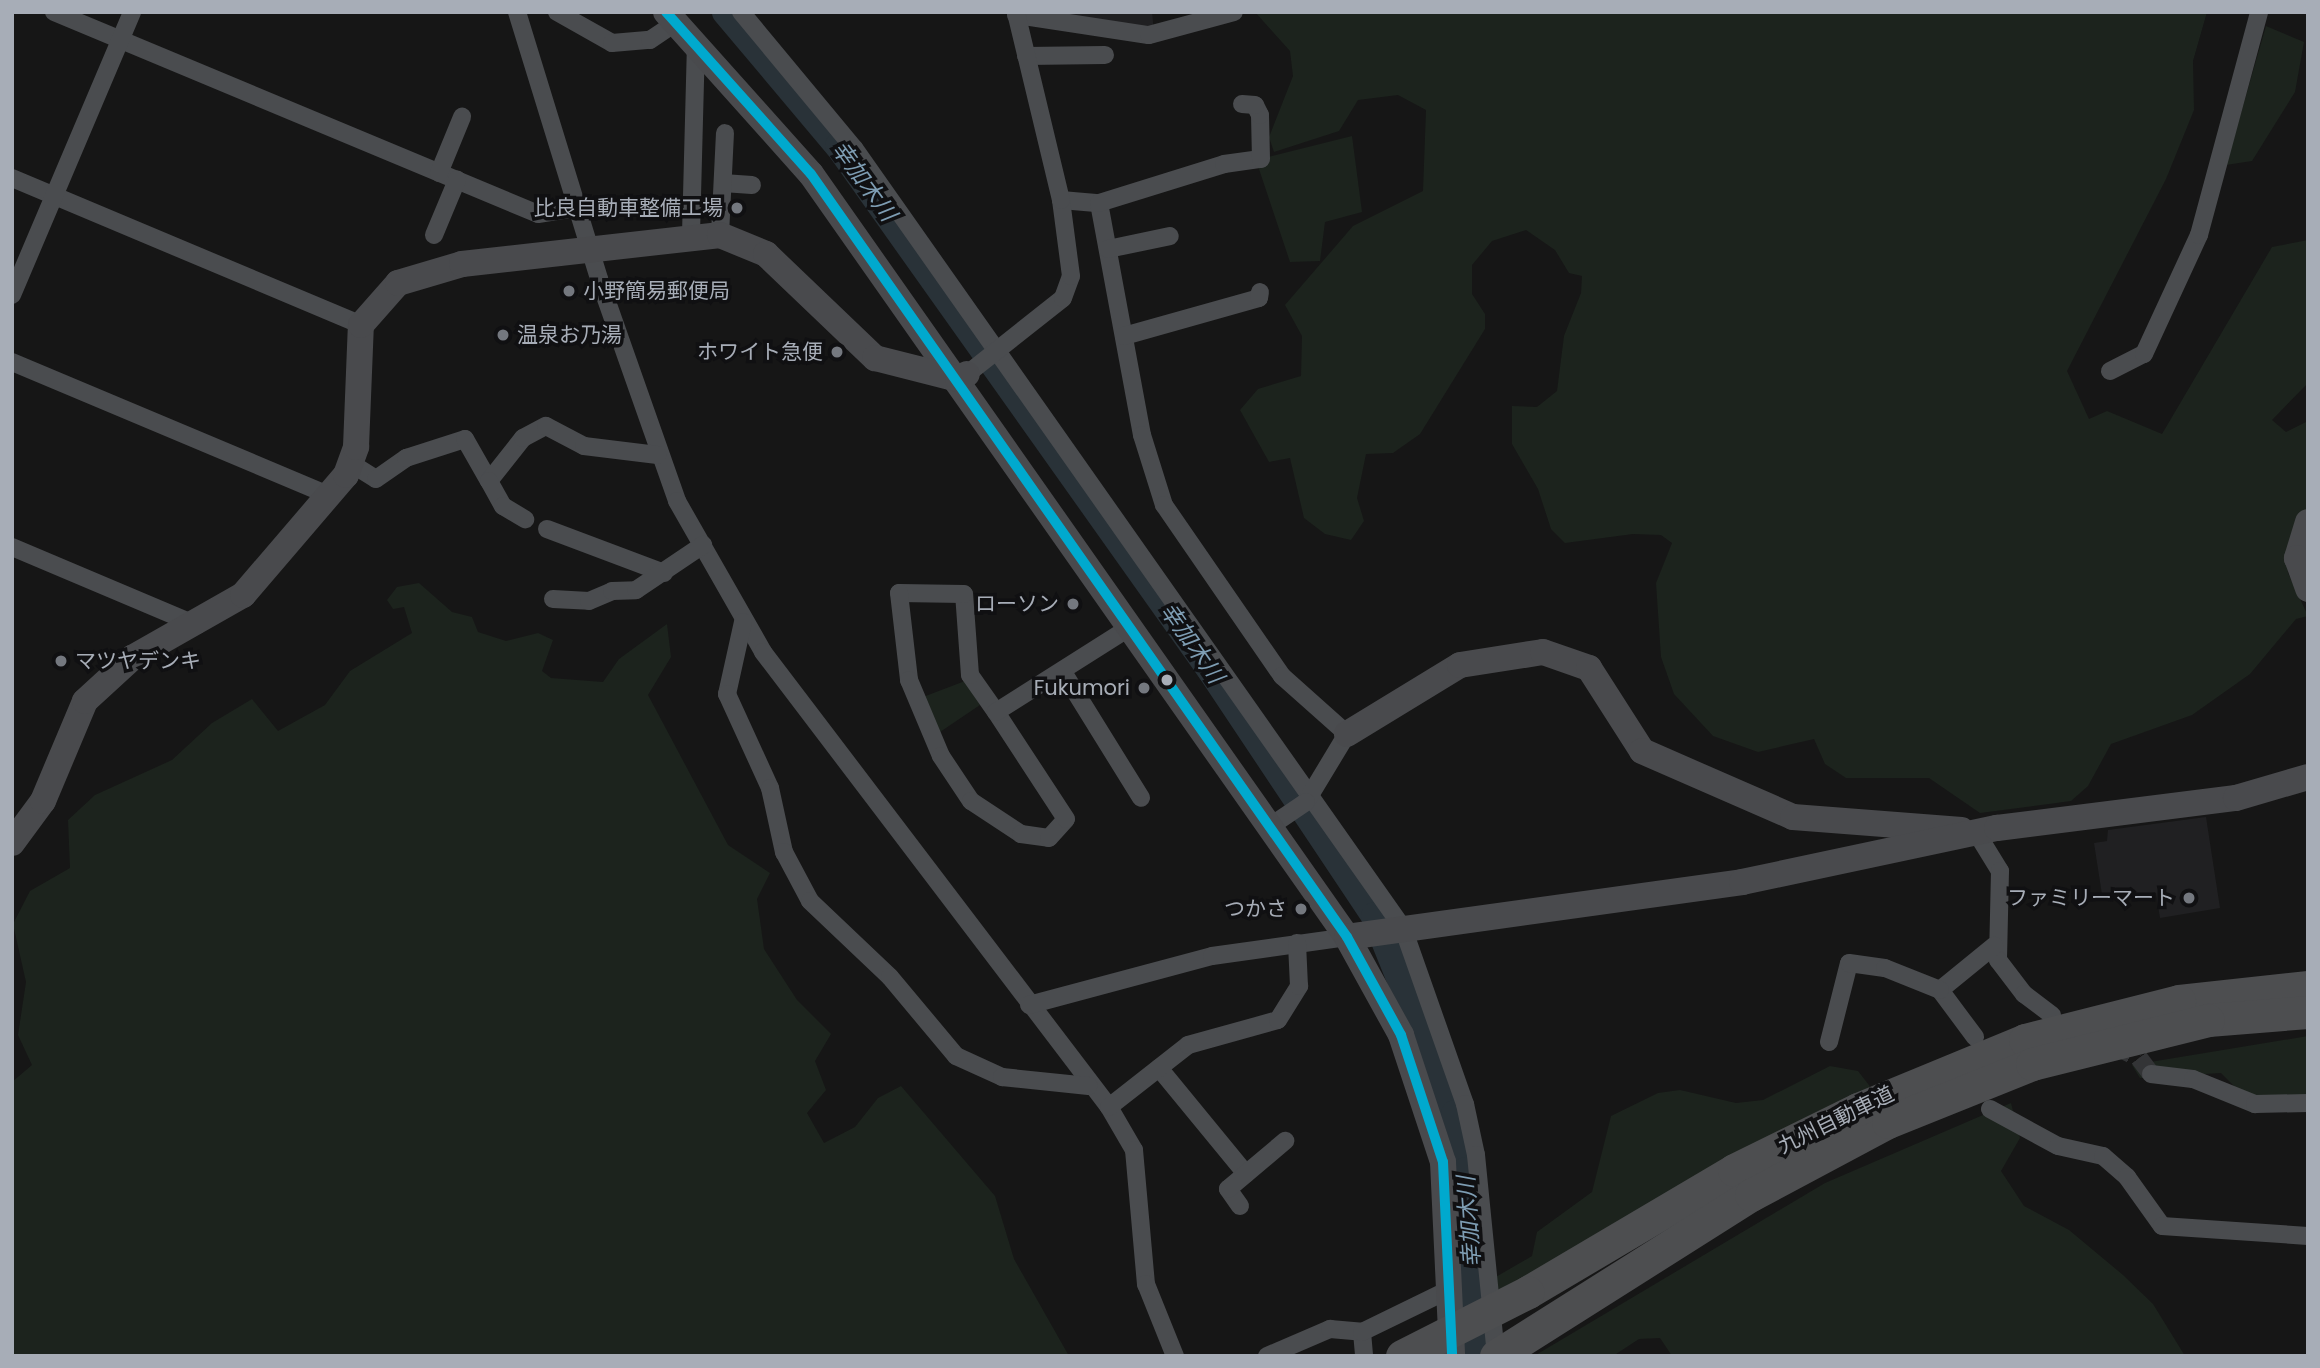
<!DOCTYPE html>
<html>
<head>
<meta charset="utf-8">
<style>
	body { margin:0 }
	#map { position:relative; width:2320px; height:1368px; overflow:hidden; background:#161616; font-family:Poppins,"Noto Sans JP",sans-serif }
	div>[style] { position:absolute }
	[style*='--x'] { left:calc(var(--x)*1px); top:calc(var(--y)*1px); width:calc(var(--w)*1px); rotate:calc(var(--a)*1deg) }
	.built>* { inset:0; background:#202022 }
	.green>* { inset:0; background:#1c231d }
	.river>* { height:28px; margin:-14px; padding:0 14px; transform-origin:14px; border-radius:14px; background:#293238 }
	.street-tunnel>* { height:18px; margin-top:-9px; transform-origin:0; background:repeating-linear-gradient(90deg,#333436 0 18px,transparent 0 27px) }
	.street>* { height:18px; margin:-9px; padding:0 9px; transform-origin:9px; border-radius:9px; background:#4a4c4f }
	.secondary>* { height:26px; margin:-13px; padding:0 13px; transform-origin:13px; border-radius:13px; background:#494a4d }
	.highway>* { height:33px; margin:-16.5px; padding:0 16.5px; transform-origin:16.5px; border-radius:16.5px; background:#4d4e50 }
	.highway-bridge>* { height:33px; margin:-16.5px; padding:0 16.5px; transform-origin:16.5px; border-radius:16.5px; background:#4d4e50 }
	.bus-1>* { height:10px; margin:-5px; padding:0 5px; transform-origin:5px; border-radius:5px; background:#00a9ce }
	.dots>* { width:19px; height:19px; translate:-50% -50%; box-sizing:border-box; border:4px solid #101012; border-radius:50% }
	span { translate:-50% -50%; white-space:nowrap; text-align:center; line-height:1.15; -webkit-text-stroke:7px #101012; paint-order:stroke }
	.poi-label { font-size:21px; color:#a7adb7 }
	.right { translate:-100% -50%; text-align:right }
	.left { translate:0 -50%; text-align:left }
	.street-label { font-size:21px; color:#a7adb7 }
	.water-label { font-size:23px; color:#7e9db3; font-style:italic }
	.frame { position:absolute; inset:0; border:14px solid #a7adb7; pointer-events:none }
</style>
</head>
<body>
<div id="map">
	<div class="built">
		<i style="clip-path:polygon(1152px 12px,1154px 33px,1057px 14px,1057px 12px)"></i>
		<i style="clip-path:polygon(2206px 817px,2220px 908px,2160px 918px,2156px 893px,2103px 901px,2094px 843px,2107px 841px,2108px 830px)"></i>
	</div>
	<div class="green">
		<i style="clip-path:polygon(1255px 12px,2207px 12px,2193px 61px,2194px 110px,2166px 179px,2067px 371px,2089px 419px,2107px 411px,2162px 434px,2272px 247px,2308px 240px,2308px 383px,2272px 420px,2286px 432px,2308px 421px,2308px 509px,2297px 520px,2287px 555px,2288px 573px,2308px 616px,2296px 619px,2250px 674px,2192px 715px,2111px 744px,2088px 786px,2071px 801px,1980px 813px,1929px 778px,1846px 778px,1825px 764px,1814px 739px,1758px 752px,1713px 736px,1674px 694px,1661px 657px,1656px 583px,1672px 543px,1661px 535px,1633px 534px,1565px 543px,1551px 529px,1538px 489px,1512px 444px,1512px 406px,1537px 407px,1557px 391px,1564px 336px,1581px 293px,1582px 276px,1569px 273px,1555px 250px,1526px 230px,1492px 241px,1472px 265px,1472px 294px,1485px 314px,1485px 329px,1420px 434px,1393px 453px,1366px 454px,1357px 498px,1364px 521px,1351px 540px,1325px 534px,1304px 518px,1290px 458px,1269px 462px,1240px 410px,1258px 389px,1301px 376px,1302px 336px,1285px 305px,1353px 226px,1423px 191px,1426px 110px,1398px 95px,1358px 100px,1339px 131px,1274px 152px,1269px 137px,1293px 76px,1290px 51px)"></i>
		<i style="clip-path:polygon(2266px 26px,2304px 42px,2295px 92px,2252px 161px,2226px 165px)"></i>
		<i style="clip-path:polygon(1352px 136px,1362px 212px,1325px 222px,1320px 261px,1290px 262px,1256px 160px)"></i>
		<i style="clip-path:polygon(419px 583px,452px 612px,472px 617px,478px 632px,506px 641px,538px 633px,553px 640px,542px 671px,551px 678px,603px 682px,619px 659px,667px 624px,671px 657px,648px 695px,728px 845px,770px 873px,757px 899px,764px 949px,797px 1000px,831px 1034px,815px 1061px,826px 1090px,807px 1113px,824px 1143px,855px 1127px,878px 1098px,901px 1086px,995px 1196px,1014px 1259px,1069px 1356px,12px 1356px,12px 1082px,32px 1065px,18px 1035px,26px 982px,13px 924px,30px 891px,70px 868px,68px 820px,95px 795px,172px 760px,212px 723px,252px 699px,278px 731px,325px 705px,350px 671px,412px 633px,404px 607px,393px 609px,387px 600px,397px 587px)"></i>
		<i style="clip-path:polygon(965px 681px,980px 705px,940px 732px,923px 697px)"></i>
		<i style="clip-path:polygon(2308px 1036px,2308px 1098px,2260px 1098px,2238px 1090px,2221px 1073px,2140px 1078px,2132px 1065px)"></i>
		<i style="clip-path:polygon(1830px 1066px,1858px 1071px,1872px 1089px,1496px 1296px,1494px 1278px,1532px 1256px,1537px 1232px,1592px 1192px,1611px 1116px,1658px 1093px,1680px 1090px,1736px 1103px,1763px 1100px)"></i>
		<i style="clip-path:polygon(2011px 1103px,2020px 1138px,2001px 1171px,2024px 1206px,2069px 1230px,2123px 1275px,2153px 1304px,2185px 1356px,1672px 1356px,1660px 1338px,1639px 1339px,1613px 1356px,1534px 1356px,1825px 1183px)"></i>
	</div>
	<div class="river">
		<i style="--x:726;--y:12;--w:175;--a:49.9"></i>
		<i style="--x:839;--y:146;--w:643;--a:54.63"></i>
		<i style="--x:1211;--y:670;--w:296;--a:56.3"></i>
		<i style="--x:1375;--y:916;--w:214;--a:68"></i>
		<i style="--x:1455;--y:1114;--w:58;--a:79.1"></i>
		<i style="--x:1466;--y:1171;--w:185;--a:86.3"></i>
	</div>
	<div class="street-tunnel">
		<i style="--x:2115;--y:1046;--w:27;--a:27"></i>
		<i style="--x:2139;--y:1058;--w:20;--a:53"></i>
	</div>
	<div class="street">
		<i style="--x:54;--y:12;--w:524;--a:22.65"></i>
		<i style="--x:538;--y:214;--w:39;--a:-9"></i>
		<i style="--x:517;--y:12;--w:279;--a:72.9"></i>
		<i style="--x:599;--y:279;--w:235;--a:70.6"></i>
		<i style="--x:677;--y:501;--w:174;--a:60.3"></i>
		<i style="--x:763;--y:652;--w:572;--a:52.75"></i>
		<i style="--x:1109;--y:1107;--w:50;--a:59.8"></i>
		<i style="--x:1134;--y:1150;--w:135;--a:84.9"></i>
		<i style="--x:1146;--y:1284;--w:78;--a:68.1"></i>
		<i style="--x:557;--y:12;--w:63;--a:29.4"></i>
		<i style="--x:612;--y:43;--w:38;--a:-5"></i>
		<i style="--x:650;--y:40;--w:32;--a:-34"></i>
		<i style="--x:741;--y:12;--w:177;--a:50.3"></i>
		<i style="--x:854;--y:148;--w:954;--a:54.86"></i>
		<i style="--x:1403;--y:928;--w:187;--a:70.6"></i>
		<i style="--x:1465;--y:1104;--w:52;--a:77.8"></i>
		<i style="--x:1476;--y:1155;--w:202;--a:84.3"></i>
		<i style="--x:1016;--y:15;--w:134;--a:8.6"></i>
		<i style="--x:1149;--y:35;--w:88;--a:-15.1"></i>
		<i style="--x:1026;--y:56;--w:79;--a:-0.7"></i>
		<i style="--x:439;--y:173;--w:61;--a:-67.7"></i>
		<i style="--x:12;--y:178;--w:379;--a:22.8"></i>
		<i style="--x:723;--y:183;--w:29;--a:4"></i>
		<i style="--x:1061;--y:200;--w:38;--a:5"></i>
		<i style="--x:1099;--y:203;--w:236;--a:79.5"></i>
		<i style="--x:1142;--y:435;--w:73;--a:72.6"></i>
		<i style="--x:1164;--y:505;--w:208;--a:55.4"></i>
		<i style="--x:1282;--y:676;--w:87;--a:41.7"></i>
		<i style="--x:1347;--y:734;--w:79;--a:121.1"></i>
		<i style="--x:1306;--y:802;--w:41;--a:145.9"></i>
		<i style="--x:1099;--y:203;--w:131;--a:-17.3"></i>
		<i style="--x:1224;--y:164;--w:37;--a:-8"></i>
		<i style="--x:1261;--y:159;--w:44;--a:-91.3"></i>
		<i style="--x:1260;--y:115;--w:11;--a:-117"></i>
		<i style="--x:1255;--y:105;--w:13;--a:-176"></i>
		<i style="--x:691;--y:234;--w:192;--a:-88.5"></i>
		<i style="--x:434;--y:235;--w:60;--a:-67.3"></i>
		<i style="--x:720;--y:235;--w:102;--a:-87.2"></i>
		<i style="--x:1108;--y:249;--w:63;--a:-11.8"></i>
		<i style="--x:12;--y:295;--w:307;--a:-67"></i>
		<i style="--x:1124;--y:336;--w:140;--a:-15.7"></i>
		<i style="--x:1259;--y:298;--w:6;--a:-81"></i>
		<i style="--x:12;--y:362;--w:345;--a:22.8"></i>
		<i style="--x:971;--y:371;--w:117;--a:-38.4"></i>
		<i style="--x:1063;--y:298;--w:23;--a:-70"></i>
		<i style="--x:1071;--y:276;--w:77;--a:-97.5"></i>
		<i style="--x:1061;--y:200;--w:193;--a:-103.5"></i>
		<i style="--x:2110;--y:371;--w:38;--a:-27"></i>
		<i style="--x:2144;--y:354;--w:131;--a:-65.2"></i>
		<i style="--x:2199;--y:235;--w:231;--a:-74.9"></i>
		<i style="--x:352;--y:464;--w:28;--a:32"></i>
		<i style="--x:376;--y:479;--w:37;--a:-35"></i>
		<i style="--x:406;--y:458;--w:62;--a:-17.9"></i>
		<i style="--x:465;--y:439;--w:48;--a:60.3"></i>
		<i style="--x:489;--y:481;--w:55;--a:-51.7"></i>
		<i style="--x:523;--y:438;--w:26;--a:-28"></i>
		<i style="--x:546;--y:426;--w:43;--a:27.8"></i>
		<i style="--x:584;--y:446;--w:74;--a:7"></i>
		<i style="--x:489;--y:481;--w:29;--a:61"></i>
		<i style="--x:503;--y:506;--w:26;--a:31"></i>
		<i style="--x:547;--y:529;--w:125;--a:20.6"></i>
		<i style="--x:12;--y:547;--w:201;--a:22.9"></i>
		<i style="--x:553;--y:599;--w:36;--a:3"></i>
		<i style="--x:589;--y:601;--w:25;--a:-23"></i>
		<i style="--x:612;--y:591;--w:24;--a:-2"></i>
		<i style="--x:636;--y:590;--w:81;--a:-33.9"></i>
		<i style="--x:743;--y:622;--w:74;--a:102.5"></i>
		<i style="--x:727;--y:694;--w:103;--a:65.4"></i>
		<i style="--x:770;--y:788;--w:66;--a:77.7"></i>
		<i style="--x:784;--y:852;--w:55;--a:62"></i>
		<i style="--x:810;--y:901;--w:110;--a:43.5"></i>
		<i style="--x:890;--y:977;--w:103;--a:50.1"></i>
		<i style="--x:956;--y:1056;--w:51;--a:24.5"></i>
		<i style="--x:1002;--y:1077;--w:87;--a:5.9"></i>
		<i style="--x:1063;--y:672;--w:148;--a:58.2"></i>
		<i style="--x:996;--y:712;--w:45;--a:-125.1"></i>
		<i style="--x:970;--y:675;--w:81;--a:-94.2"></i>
		<i style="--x:964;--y:594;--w:65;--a:-179.1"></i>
		<i style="--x:899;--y:593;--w:88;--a:83.4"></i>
		<i style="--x:909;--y:680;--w:82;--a:67.2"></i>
		<i style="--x:941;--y:756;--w:54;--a:56.3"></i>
		<i style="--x:971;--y:801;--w:60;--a:33.4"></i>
		<i style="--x:1021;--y:834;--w:28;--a:8"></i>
		<i style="--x:1049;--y:838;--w:25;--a:-48"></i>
		<i style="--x:1066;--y:819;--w:128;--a:-123.2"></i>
		<i style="--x:996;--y:712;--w:161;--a:-32.3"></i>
		<i style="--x:1976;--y:832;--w:46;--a:58.4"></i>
		<i style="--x:2000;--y:871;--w:89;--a:91.3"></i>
		<i style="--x:1998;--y:960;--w:43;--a:52.6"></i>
		<i style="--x:2024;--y:994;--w:35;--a:37"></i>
		<i style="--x:1029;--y:1005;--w:189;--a:-15"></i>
		<i style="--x:1212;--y:956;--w:136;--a:-8"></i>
		<i style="--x:1975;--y:1037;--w:59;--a:-126.7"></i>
		<i style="--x:1940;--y:990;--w:70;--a:-39.2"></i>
		<i style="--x:1829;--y:1042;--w:81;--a:-75.8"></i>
		<i style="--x:1849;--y:963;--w:36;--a:8"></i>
		<i style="--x:1885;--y:968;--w:59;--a:21.8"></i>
		<i style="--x:1159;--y:1068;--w:137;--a:50.6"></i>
		<i style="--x:2151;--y:1074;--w:42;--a:6.8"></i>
		<i style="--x:2193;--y:1079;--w:67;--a:22"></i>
		<i style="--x:2255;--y:1104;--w:53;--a:-1.1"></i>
		<i style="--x:1109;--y:1107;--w:100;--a:-38.1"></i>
		<i style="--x:1188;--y:1045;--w:93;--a:-15.5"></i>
		<i style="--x:1278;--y:1020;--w:40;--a:-58"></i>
		<i style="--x:1299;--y:986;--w:43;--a:-92.7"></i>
		<i style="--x:1990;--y:1109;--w:77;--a:28.6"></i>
		<i style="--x:2058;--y:1146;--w:46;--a:12.5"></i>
		<i style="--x:2103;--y:1156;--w:32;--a:41"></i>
		<i style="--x:2127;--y:1177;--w:60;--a:54.5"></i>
		<i style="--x:2162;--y:1226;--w:146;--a:3.9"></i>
		<i style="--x:1240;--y:1206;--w:21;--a:-125"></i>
		<i style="--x:1228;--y:1189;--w:75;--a:-40.1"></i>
		<i style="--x:1362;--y:1332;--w:24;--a:85"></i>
		<i style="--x:1267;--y:1356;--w:69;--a:-23.2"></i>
		<i style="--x:1330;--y:1329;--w:32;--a:5"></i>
		<i style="--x:1362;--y:1332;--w:98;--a:-26"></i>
	</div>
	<div class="secondary">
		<i style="--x:666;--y:12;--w:217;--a:48.2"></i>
		<i style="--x:811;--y:174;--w:932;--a:54.91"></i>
		<i style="--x:1347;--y:937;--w:112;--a:61.1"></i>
		<i style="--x:1401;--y:1035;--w:134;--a:71.7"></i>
		<i style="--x:1443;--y:1162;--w:194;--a:87.3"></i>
		<i style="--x:2308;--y:522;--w:38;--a:107"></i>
		<i style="--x:2297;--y:558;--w:33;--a:70"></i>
		<i style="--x:1347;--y:734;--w:132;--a:-31.4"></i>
		<i style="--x:1460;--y:665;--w:84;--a:-8.9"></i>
		<i style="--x:1543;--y:652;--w:49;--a:19.2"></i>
		<i style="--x:1589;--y:668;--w:98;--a:57.4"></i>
		<i style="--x:1642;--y:751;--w:165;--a:23.6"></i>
		<i style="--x:1793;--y:817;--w:169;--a:4.4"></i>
		<i style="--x:12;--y:843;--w:52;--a:-53.6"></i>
		<i style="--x:43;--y:801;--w:108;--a:-67.2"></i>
		<i style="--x:85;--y:701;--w:64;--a:-42.5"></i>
		<i style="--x:132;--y:658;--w:128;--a:-29.6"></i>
		<i style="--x:243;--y:595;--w:158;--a:-49.4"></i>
		<i style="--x:346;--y:475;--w:30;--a:-70"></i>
		<i style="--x:356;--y:447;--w:122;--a:-87.7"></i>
		<i style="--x:361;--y:325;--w:56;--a:-48.6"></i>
		<i style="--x:398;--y:283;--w:67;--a:-16.5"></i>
		<i style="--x:462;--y:264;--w:260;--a:-6.4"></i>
		<i style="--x:720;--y:235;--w:50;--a:22.4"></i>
		<i style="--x:766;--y:254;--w:151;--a:43.7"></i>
		<i style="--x:875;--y:358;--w:86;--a:14.2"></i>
		<i style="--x:958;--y:379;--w:10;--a:-29"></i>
		<i style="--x:1347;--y:937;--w:399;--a:-7.9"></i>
		<i style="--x:1742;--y:882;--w:261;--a:-12"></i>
		<i style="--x:1997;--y:828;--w:241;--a:-7.2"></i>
		<i style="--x:2236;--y:798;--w:75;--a:-16.3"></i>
	</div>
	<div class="highway">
		<i style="--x:2179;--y:1001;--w:130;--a:-6.2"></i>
		<i style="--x:2208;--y:1020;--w:100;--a:-4.6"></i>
		<i style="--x:1528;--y:1292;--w:239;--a:-30.6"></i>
		<i style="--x:1734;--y:1170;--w:138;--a:-26.2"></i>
		<i style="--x:1496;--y:1356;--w:302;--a:-32.3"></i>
		<i style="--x:1751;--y:1195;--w:155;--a:-28.1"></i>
	</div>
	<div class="highway-bridge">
		<i style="--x:1858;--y:1109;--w:181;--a:-22.4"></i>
		<i style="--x:2025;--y:1040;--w:159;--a:-14.2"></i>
		<i style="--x:1888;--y:1122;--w:155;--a:-21.9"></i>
		<i style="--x:2032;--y:1064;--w:181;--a:-14"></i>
		<i style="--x:1402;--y:1356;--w:141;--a:-26.9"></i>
	</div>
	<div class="bus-1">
		<i style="--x:666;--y:12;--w:217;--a:48.2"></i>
		<i style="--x:811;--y:174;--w:932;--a:54.91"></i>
		<i style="--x:1347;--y:937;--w:112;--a:61.1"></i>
		<i style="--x:1401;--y:1035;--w:134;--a:71.7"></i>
		<i style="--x:1443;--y:1162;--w:194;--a:87.3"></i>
	</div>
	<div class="dots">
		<i style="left:737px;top:208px;background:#74787f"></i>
		<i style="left:569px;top:291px;background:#74787f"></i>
		<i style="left:503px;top:335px;background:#74787f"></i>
		<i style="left:837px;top:352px;background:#74787f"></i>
		<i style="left:1073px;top:604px;background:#74787f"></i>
		<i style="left:61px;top:661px;background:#74787f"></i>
		<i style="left:1167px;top:680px;background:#a7adb7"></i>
		<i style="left:1144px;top:688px;background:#74787f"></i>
		<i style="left:2189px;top:898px;background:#74787f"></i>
		<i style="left:1301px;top:909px;background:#74787f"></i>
	</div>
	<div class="poi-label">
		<span class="right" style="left:723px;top:208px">比良自動車整備工場</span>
		<span class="left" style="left:583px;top:291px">小野簡易郵便局</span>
		<span class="left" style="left:517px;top:335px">温泉お乃湯</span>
		<span class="right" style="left:823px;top:352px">ホワイト急便</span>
		<span class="right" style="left:1059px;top:604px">ローソン</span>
		<span class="left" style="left:75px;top:661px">マツヤデンキ</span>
		<span class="right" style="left:1130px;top:688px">Fukumori</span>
		<span class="right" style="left:2175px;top:898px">ファミリーマート</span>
		<span class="right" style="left:1287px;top:909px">つかさ</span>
	</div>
	<div class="street-label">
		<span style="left:1836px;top:1120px;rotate:-26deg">九州自動車道</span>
	</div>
	<div class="water-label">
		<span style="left:864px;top:181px;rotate:54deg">幸加木川</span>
		<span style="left:1192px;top:643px;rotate:55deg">幸加木川</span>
		<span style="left:1469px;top:1222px;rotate:-94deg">幸加木川</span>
	</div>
	<div class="frame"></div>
</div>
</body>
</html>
